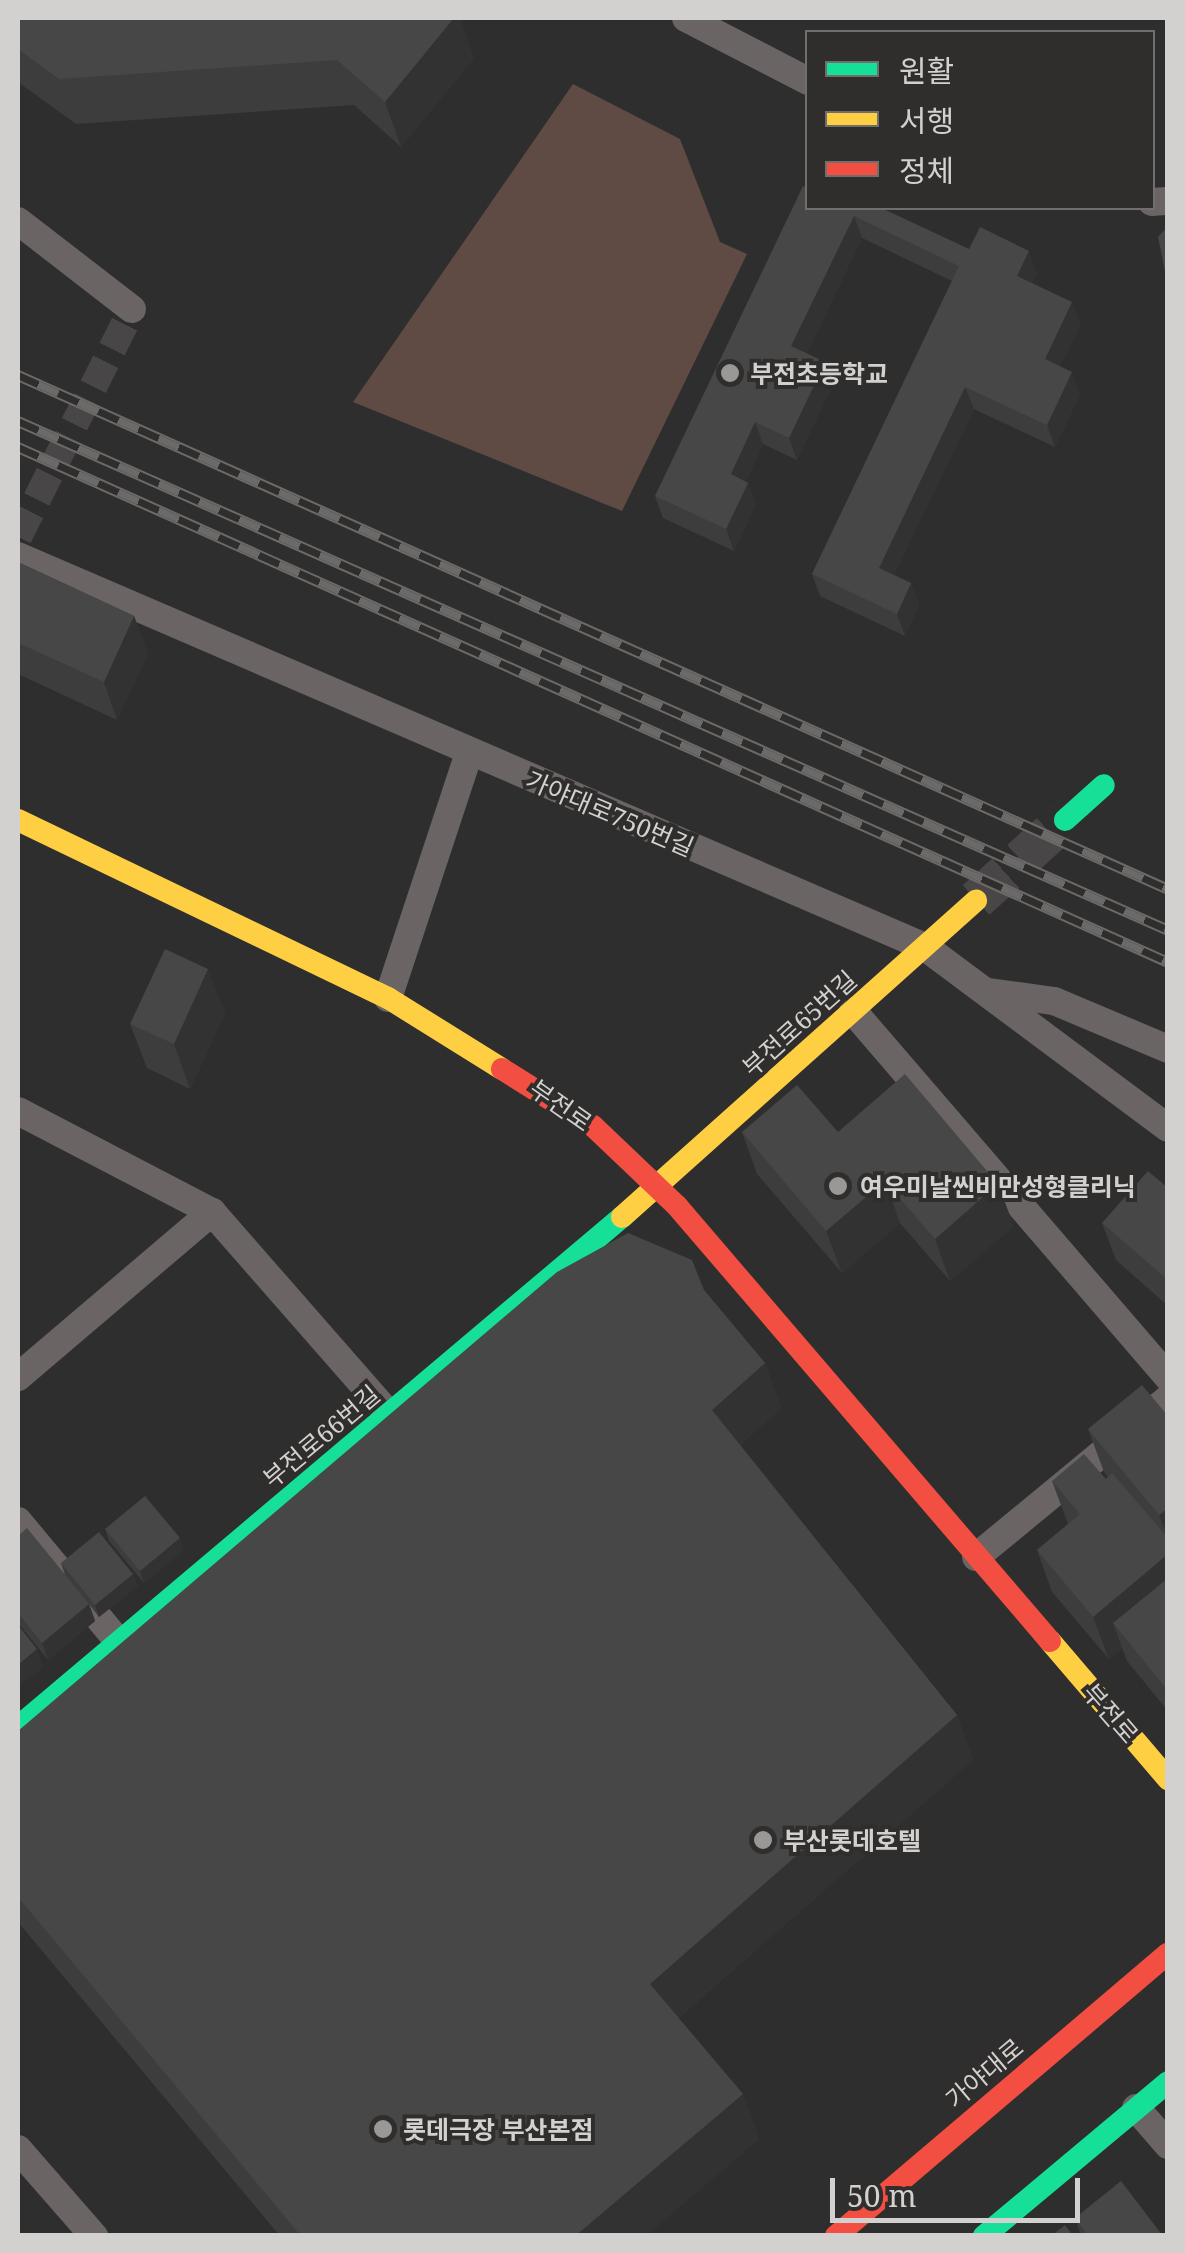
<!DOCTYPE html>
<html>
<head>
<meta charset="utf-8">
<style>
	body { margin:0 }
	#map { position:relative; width:1185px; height:2253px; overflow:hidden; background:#2f2e2e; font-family:"Noto Serif","Noto Sans KR",serif }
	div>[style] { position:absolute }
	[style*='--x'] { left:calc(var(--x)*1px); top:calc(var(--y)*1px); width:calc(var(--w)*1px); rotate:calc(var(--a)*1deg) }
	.green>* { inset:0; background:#5f4b44 }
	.street-tunnel>* { height:28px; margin-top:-14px; transform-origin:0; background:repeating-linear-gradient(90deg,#484646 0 28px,transparent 0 42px) }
	.secondary-tunnel>* { height:40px; margin-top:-20px; transform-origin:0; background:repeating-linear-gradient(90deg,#484646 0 40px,transparent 0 60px) }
	.street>* { height:28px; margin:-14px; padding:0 14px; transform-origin:14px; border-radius:14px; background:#6a6564 }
	.fast>* { height:22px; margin:-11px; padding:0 11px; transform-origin:11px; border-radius:11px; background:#16e098 }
	.slow>* { height:22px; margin:-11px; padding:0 11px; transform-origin:11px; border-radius:11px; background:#ffcf43 }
	.jam>* { height:22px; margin:-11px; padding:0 11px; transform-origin:11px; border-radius:11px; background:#f24e42 }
	.rail>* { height:11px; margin-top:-5.5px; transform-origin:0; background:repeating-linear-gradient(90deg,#302e2d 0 22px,#6b6a69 0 44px); box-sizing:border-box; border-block:2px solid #6b6a69 }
	.wall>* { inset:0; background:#3d3d3d }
	.shaded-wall>* { inset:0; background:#323232 }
	.building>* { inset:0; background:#474747 }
	.dots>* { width:28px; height:28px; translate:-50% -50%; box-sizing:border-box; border:5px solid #302e2d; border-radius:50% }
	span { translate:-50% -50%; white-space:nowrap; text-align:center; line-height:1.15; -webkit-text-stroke:8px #302e2d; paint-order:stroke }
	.poi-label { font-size:25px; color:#d3d1d0; font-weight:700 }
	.left { translate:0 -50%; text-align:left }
	.street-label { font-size:25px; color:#d3d1d0 }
	.frame { position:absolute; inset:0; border:20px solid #d3d1d0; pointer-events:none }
	.legend { position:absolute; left:805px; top:30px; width:350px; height:180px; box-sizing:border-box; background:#302e2d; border:2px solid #716f6e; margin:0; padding:12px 18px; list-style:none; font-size:30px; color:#d3d1d0 }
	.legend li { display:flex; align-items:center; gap:20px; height:50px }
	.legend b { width:50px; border:2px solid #716f6e }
	.scale { position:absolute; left:830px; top:2178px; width:250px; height:45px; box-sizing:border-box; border:5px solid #d3d1d0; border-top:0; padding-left:12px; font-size:30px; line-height:35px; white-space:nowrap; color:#d3d1d0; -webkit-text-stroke:8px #302e2d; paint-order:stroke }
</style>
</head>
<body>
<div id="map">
	<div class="green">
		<i style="clip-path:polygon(573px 84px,680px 139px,720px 242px,747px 254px,622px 511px,353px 402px)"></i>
	</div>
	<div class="street-tunnel">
		<i style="--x:18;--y:537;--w:255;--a:-63.4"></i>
	</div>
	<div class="secondary-tunnel">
		<i style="--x:976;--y:900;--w:120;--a:-42"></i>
	</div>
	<div class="street">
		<i style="--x:686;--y:18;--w:137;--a:27.3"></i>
		<i style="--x:1152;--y:202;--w:16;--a:-4"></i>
		<i style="--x:18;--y:221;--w:144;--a:37.7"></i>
		<i style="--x:18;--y:556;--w:988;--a:23.32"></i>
		<i style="--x:925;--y:947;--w:303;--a:36.7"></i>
		<i style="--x:989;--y:992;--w:66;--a:7.9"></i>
		<i style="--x:1054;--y:1001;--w:124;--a:22.8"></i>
		<i style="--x:388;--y:998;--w:258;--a:-71.7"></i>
		<i style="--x:853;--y:1011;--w:483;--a:49.3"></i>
		<i style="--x:18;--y:1111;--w:219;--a:27.5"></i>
		<i style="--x:212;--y:1212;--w:269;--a:48.8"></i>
		<i style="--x:18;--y:1377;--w:255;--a:-40.4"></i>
		<i style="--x:18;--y:1521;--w:156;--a:50.2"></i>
		<i style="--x:976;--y:1557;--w:249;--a:-39.5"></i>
		<i style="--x:1136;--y:2108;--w:49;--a:49.1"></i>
		<i style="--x:18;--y:2149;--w:116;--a:48.9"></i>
	</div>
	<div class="fast">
		<i style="--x:1065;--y:820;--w:52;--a:-41.9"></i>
		<i style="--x:18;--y:1727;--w:791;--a:-40.18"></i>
		<i style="--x:984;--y:2236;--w:240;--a:-39.9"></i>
	</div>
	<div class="slow">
		<i style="--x:18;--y:820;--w:411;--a:25.7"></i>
		<i style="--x:388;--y:998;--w:134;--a:31.9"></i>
		<i style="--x:622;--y:1217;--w:475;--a:-41.8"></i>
		<i style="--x:1050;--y:1641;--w:182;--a:49.5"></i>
	</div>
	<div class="jam">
		<i style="--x:502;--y:1069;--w:107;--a:32.1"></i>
		<i style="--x:593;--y:1126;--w:116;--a:43.6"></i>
		<i style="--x:677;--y:1206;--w:573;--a:49.39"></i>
		<i style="--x:836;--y:2236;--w:436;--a:-40.4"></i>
	</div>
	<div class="rail">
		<i style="--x:18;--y:375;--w:1260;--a:24.08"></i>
		<i style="--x:18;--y:421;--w:1258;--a:23.87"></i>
		<i style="--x:18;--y:447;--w:1260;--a:24.12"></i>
	</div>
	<div class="wall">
		<i style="clip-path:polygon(18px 18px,474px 58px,401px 147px,354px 105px,76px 124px,18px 82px)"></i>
		<i style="clip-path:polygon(808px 208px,881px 208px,969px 249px,1037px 273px,1032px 283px,1081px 324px,1060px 366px,1080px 394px,1055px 447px,974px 409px,894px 575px,911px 583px,919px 605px,905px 636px,820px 596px,812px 574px,952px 281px,862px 238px,807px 353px,833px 384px,797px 460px,763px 444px,746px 481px,748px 483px,756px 505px,734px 551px,663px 518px,655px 496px)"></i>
		<i style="clip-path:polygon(18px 562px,134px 616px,148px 654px,117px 720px,18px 674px)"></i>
		<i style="clip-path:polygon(208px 969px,225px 1014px,190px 1089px,147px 1068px,130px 1024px)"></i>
		<i style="clip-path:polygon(742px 1132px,838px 1132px,1014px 1226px,950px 1281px,900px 1223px,842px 1273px,757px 1174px)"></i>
		<i style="clip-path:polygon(1168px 1188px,1168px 1306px,1116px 1260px,1102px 1223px)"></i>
		<i style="clip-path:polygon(704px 1290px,765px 1363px,781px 1408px,740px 1445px,957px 1715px,973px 1760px,678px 2018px,743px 2094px,759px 2139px,645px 2236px,280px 2236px,18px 1922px,18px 1731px)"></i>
		<i style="clip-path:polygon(1168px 1416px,1168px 1711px,1127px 1661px,1122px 1648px,1109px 1659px,1052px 1592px,1037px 1550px,1068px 1524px,1052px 1481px,1106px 1479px,1108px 1477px,1104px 1472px,1088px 1429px)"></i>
		<i style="clip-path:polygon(18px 1527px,20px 1534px,65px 1575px,61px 1563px,133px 1574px,138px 1586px,99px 1617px,89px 1604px,95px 1621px,48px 1660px,18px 1623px)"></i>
		<i style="clip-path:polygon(105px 1529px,184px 1550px,144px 1583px,109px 1541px)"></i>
		<i style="clip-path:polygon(1075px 2218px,1163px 2236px,1081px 2236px)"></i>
	</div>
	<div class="shaded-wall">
		<i style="clip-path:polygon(454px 18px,460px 18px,474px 58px,401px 147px,385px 102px)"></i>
		<i style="clip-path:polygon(854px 216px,862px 238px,800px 368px,791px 346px)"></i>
		<i style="clip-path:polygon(1029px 251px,1037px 273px,1025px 298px,1017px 276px)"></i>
		<i style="clip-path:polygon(1072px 302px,1081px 324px,1053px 381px,1045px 359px)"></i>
		<i style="clip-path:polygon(825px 362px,833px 384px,797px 460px,789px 438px)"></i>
		<i style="clip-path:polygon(1072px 372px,1080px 394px,1055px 447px,1047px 425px)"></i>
		<i style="clip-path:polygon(965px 387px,974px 409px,887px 590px,879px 568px)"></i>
		<i style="clip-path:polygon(755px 422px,763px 444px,739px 496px,731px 474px)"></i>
		<i style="clip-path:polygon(748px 483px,756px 505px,734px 551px,726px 529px)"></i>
		<i style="clip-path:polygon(911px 583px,919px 605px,905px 636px,897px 614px)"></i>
		<i style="clip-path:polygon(134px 616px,148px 654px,117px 720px,104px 682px)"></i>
		<i style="clip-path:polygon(208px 969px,225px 1014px,190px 1089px,174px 1044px)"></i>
		<i style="clip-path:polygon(885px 1181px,900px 1223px,842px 1273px,826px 1231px)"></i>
		<i style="clip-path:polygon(998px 1184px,1014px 1226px,950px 1281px,935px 1239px)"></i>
		<i style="clip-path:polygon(765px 1363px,781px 1408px,728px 1455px,712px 1410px)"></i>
		<i style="clip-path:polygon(1168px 1508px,1168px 1538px,1159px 1515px)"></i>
		<i style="clip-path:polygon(180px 1538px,184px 1550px,144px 1583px,140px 1571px)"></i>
		<i style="clip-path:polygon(1168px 1554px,1168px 1610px,1113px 1623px,1122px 1648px,1109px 1659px,1093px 1617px)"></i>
		<i style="clip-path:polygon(133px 1574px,138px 1586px,99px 1617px,95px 1605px)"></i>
		<i style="clip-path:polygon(89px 1604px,95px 1621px,48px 1660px,42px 1643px)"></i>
		<i style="clip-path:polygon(37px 1649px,44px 1667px,18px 1687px,18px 1665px)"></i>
		<i style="clip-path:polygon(957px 1715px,973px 1760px,666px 2028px,650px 1984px)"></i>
		<i style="clip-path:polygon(743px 2094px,759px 2139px,645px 2236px,575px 2236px)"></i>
	</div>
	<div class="building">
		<i style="clip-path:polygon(18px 18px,454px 18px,385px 102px,337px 60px,59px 79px,18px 49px)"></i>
		<i style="clip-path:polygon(803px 186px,808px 188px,808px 208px,881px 208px,969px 249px,980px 227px,1029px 251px,1017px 276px,1072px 302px,1045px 359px,1072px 372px,1047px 425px,965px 387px,879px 568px,911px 583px,897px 614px,812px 574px,959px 266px,854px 216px,791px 346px,825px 362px,789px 438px,755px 422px,731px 474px,748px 483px,726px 529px,655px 496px)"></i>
		<i style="clip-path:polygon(1168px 226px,1168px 286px,1158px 237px)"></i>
		<i style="clip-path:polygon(18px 562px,134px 616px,104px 682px,18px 643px)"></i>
		<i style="clip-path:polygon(165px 949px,208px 969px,174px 1044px,130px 1024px)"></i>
		<i style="clip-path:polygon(905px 1074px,998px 1184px,935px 1239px,885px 1181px,826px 1231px,742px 1132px,797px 1085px,838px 1132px)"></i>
		<i style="clip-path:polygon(1148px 1171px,1168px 1188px,1168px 1280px,1102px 1223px)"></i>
		<i style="clip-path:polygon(628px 1233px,692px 1260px,704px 1290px,765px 1363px,712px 1410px,957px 1715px,650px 1984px,743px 2094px,575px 2236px,301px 2236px,18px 1897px,18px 1731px,557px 1272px)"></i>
		<i style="clip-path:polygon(1142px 1385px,1168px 1416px,1168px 1508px,1159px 1515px,1088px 1429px)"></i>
		<i style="clip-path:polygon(1084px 1454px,1106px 1479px,1112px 1473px,1168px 1538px,1168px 1554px,1093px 1617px,1037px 1550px,1080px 1514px,1052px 1481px)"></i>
		<i style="clip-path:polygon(145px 1496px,180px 1538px,140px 1571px,105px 1529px)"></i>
		<i style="clip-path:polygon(27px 1528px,89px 1604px,42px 1643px,18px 1613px,18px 1536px)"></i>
		<i style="clip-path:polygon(99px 1532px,133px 1574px,95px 1605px,61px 1563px)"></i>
		<i style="clip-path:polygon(1168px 1578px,1168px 1691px,1113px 1623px)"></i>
		<i style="clip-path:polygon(18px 1625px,37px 1649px,18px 1665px)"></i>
		<i style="clip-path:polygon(1121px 2181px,1163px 2236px,1088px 2236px,1075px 2218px)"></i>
		<i style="clip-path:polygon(1065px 2225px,1073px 2236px,1051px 2236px)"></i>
	</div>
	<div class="dots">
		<i style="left:730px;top:373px;background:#9a9897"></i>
		<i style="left:838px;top:1186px;background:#9a9897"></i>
		<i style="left:763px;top:1840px;background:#9a9897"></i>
		<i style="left:383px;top:2129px;background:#9a9897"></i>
	</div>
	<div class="poi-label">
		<span class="left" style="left:750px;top:373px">부전초등학교</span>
		<span class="left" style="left:860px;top:1186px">여우미날씬비만성형클리닉</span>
		<span class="left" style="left:783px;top:1840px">부산롯데호텔</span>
		<span class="left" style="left:403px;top:2129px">롯데극장 부산본점</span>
	</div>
	<div class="street-label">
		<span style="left:610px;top:813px;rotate:23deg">가야대로750번길</span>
		<span style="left:799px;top:1023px;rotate:-42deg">부전로65번길</span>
		<span style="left:561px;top:1105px;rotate:35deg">부전로</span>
		<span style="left:321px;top:1436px;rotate:-40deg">부전로66번길</span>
		<span style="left:1111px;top:1713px;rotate:49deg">부전로</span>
		<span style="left:984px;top:2073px;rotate:-40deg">가야대로</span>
	</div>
	<div class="frame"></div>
	<ul class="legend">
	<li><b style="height:12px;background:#16e098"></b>원활</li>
	<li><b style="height:12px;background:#ffcf43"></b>서행</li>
	<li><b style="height:12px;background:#f24e42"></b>정체</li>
	</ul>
	<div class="scale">50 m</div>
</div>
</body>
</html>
